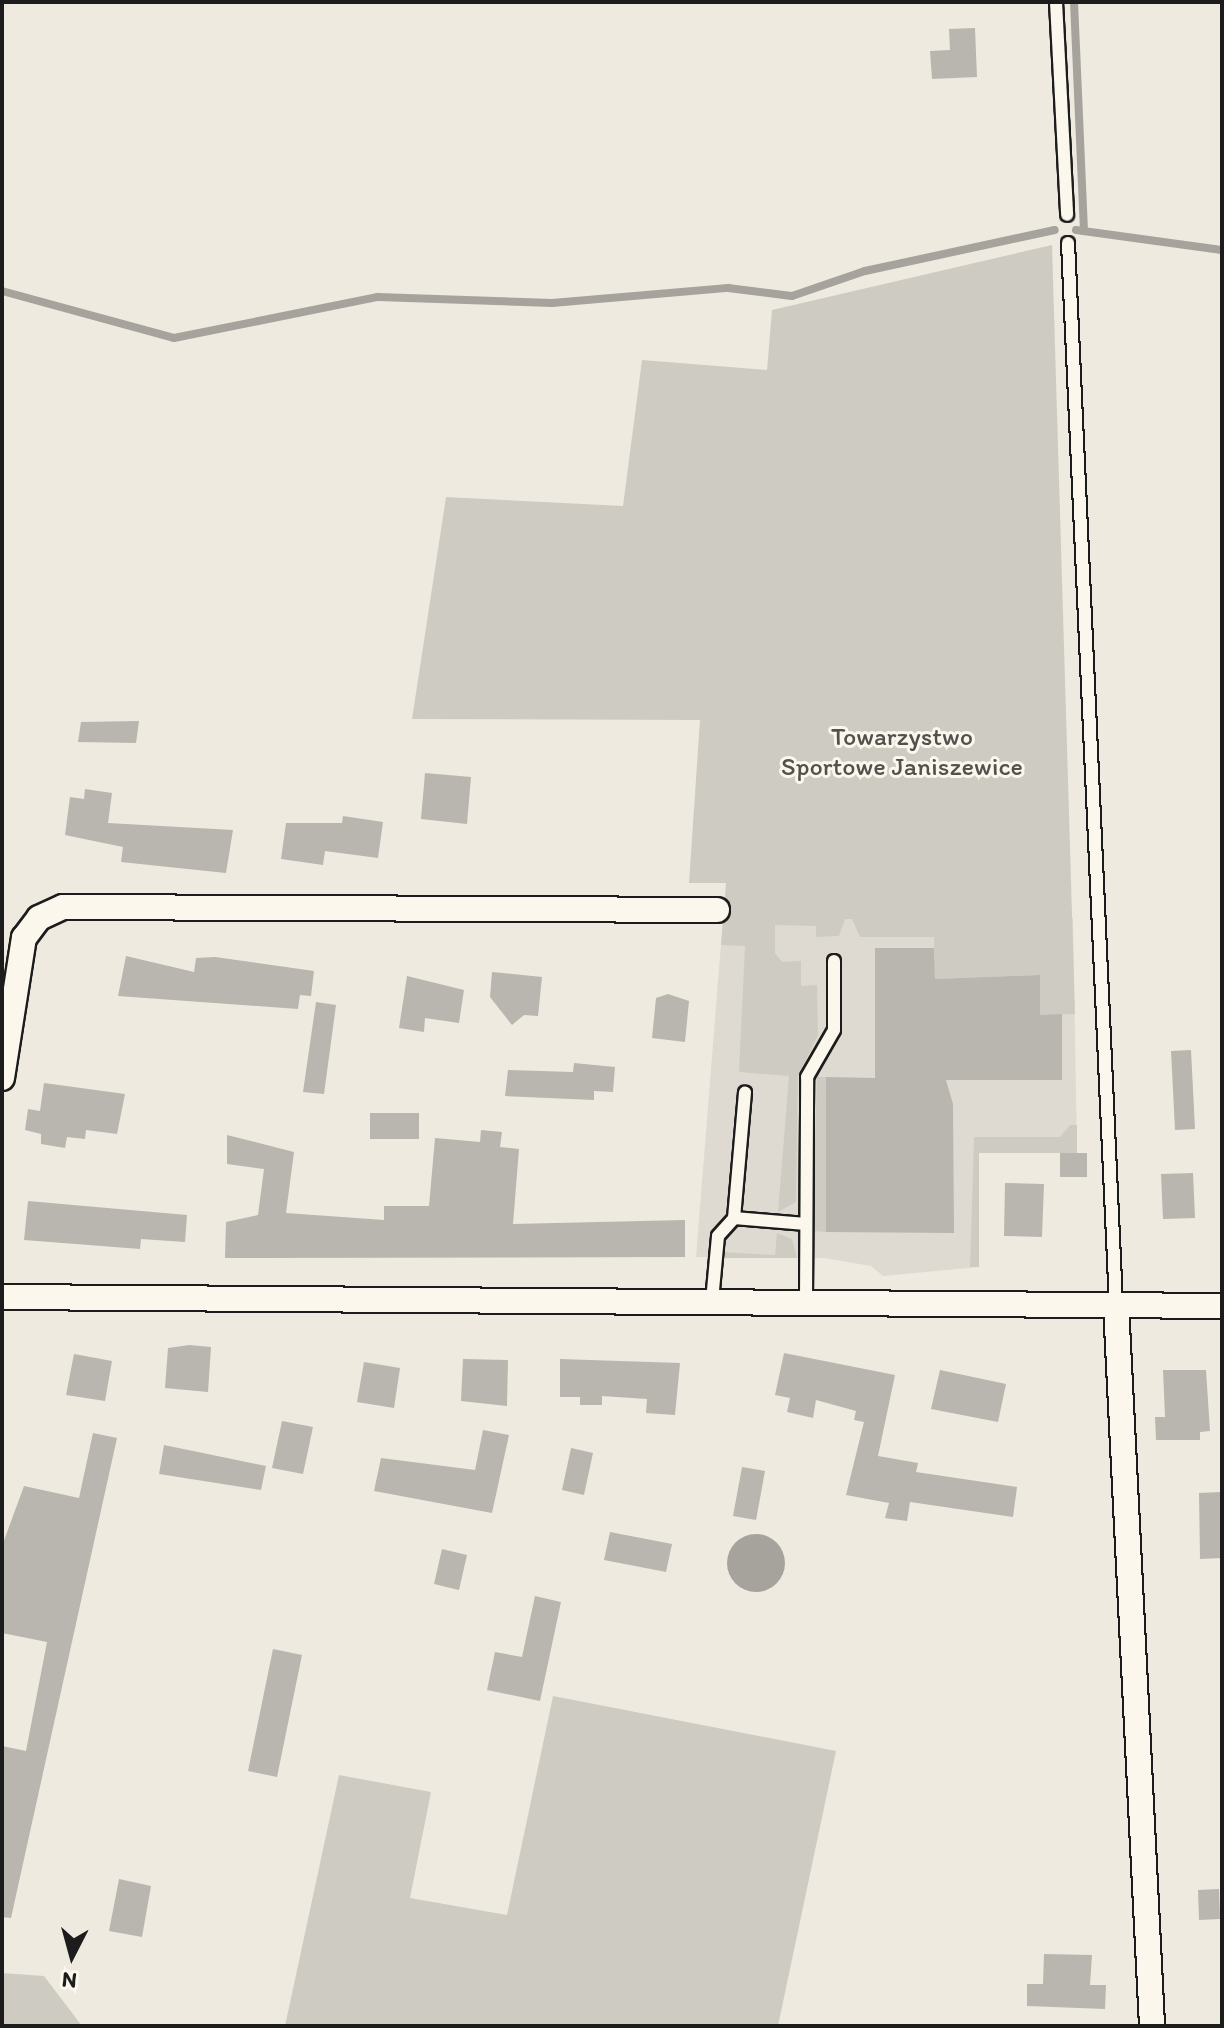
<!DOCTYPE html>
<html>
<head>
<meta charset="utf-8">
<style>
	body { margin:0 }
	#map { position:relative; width:1224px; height:2028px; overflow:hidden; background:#eeeadf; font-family:Itim,sans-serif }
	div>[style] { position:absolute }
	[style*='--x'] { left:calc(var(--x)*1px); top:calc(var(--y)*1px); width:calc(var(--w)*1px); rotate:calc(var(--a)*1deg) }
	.built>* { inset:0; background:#dedad1 }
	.green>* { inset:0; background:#ceccc2 }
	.water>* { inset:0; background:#a6a39d }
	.round { border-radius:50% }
	.stream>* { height:8px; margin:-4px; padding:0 4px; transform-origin:4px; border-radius:4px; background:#a6a39d }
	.building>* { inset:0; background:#b9b6af }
	.roads { filter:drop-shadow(2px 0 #1c1c1c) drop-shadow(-2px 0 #1c1c1c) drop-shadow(0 2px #1c1c1c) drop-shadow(0 -2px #1c1c1c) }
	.service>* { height:12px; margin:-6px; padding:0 6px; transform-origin:6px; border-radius:6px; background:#fbf7ec }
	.minor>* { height:24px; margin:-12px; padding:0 12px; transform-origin:12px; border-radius:12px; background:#fbf7ec }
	span { translate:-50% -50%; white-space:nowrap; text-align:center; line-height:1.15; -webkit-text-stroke:6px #fbf7ec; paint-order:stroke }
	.park-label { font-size:26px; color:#51514e }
	.frame { position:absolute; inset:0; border:4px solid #1c1c1c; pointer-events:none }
	.north { position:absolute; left:32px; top:1916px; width:80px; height:80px; -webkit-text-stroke:6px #fbf7ec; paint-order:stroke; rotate:186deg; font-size:22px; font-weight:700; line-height:32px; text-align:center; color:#1c1c1c }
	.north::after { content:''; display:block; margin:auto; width:28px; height:36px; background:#1c1c1c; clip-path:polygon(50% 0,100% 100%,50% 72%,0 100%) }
</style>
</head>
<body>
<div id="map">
	<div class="built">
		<i style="clip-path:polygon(1073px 918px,1077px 1153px,979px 1153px,979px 1267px,883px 1276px,871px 1266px,824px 1258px,696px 1257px,723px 919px)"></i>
	</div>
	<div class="green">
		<i style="clip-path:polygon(1052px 245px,1075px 1014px,1040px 1015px,1040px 975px,935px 979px,934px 937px,860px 937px,852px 919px,845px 919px,839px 936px,816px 937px,816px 926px,775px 925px,775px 953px,782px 962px,801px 961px,801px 986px,817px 985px,818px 1035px,798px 1076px,796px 1202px,778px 1212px,789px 1076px,739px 1072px,745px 946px,721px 945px,726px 883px,689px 883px,700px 720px,412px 719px,446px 497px,623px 506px,642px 360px,767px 370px,772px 310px)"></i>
		<i style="clip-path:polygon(817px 1077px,826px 1077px,826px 1232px,812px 1231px)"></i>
		<i style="clip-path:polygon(1070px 1125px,1077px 1125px,1077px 1153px,979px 1153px,979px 1267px,970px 1267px,974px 1137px,1060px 1137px)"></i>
		<i style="clip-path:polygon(777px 1233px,792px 1239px,797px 1258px,720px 1258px,721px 1252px,775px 1255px)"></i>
		<i style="clip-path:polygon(553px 1696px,836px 1751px,778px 2026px,285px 2026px,339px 1775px,431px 1792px,410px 1898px,507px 1915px)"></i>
		<i style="clip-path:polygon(2px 1973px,44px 1976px,82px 2026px,2px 2026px)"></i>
	</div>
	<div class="water">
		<i class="round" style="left:727px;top:1534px;width:58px;height:58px"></i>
	</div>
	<div class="stream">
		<i style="--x:1074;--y:2;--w:229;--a:87.5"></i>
		<i style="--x:1076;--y:230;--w:147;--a:7.8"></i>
		<i style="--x:2;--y:291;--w:178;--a:15.3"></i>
		<i style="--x:174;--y:338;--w:208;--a:-11.4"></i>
		<i style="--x:378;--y:297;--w:174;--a:2"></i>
		<i style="--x:552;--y:303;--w:177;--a:-4.9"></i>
		<i style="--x:728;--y:288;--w:64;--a:7.1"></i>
		<i style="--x:792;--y:296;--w:77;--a:-18.9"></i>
		<i style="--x:865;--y:271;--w:194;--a:-12.2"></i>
	</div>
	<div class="building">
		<i style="clip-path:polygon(975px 28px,977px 77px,932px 79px,930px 51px,950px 50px,949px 29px)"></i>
		<i style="clip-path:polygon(139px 721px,136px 743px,78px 742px,81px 722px)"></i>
		<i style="clip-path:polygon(425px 773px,471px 777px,467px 824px,421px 819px)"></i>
		<i style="clip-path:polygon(85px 789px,112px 793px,108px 823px,233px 830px,226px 873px,121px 862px,123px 847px,65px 835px,70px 797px,84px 799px)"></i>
		<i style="clip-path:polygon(343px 816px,383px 822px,378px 858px,325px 851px,323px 865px,281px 859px,286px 823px,342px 823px)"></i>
		<i style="clip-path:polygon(875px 948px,934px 948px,935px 979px,1040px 975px,1040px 1015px,1062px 1014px,1062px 1080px,946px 1080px,953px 1104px,954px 1233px,826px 1232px,826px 1077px,875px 1078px)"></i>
		<i style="clip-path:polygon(126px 956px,194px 972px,196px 958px,215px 957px,314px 971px,311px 996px,300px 995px,298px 1009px,118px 996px)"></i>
		<i style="clip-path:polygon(492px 972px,542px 977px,538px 1016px,524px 1015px,512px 1025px,490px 997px)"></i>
		<i style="clip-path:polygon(407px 976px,464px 990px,459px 1023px,425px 1018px,424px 1032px,399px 1028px)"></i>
		<i style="clip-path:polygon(668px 994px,689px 1001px,685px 1042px,652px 1038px,656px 998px)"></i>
		<i style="clip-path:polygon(316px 1002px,336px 1005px,324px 1094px,303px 1092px)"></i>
		<i style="clip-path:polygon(1191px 1050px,1195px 1129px,1175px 1130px,1171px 1051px)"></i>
		<i style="clip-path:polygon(574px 1063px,615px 1067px,613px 1092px,594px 1091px,594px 1100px,505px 1096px,508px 1070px,573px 1072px)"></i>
		<i style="clip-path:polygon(44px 1083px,125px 1094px,117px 1134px,86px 1130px,85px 1139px,67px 1137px,65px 1148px,41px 1144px,41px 1134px,25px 1130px,28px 1109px,40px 1111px)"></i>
		<i style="clip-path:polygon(370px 1113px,419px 1113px,419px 1139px,370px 1139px)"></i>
		<i style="clip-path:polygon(481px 1130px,502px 1132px,500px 1147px,519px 1149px,513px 1224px,685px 1220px,685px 1257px,225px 1258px,226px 1222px,258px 1215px,264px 1169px,227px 1164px,227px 1135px,294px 1152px,286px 1213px,384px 1220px,384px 1206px,429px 1206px,435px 1138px,480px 1142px)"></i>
		<i style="clip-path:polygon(1060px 1153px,1087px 1153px,1087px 1177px,1060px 1177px)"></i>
		<i style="clip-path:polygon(1193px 1173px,1195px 1218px,1163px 1219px,1161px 1174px)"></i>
		<i style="clip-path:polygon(1005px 1183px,1044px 1184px,1042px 1237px,1004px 1236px)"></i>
		<i style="clip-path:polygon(28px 1201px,187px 1215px,185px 1242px,141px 1239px,140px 1249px,24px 1240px)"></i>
		<i style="clip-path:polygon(189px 1345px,211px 1347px,208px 1392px,165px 1388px,168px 1348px)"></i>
		<i style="clip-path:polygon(784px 1353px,895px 1375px,878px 1456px,918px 1463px,916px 1472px,1017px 1487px,1013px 1517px,910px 1502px,907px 1521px,885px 1518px,889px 1503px,846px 1495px,864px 1422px,854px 1420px,856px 1411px,816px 1400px,813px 1418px,787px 1412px,790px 1398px,775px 1395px)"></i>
		<i style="clip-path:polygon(74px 1354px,112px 1361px,105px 1401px,66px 1395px)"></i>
		<i style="clip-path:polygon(463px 1359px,508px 1360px,507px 1406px,461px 1401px)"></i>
		<i style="clip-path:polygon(560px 1359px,680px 1363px,675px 1415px,646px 1413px,647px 1399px,602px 1396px,602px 1405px,580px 1405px,580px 1397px,560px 1397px)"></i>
		<i style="clip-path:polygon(364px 1362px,400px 1368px,394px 1408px,357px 1402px)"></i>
		<i style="clip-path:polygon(940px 1370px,1006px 1384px,998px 1422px,931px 1409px)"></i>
		<i style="clip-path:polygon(1163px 1370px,1206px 1370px,1210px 1431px,1200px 1432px,1200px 1440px,1156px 1440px,1155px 1417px,1165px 1417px)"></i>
		<i style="clip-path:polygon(282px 1421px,313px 1427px,303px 1474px,272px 1468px)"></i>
		<i style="clip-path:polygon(483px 1430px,509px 1435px,492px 1513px,374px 1491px,381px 1458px,475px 1470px)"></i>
		<i style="clip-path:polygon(93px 1433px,117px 1438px,11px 1918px,2px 1917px,2px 1746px,26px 1751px,47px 1642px,2px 1633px,2px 1546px,24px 1486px,79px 1498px)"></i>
		<i style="clip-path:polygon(164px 1445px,266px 1466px,261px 1490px,159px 1474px)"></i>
		<i style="clip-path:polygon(571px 1448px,593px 1453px,584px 1495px,562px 1490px)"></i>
		<i style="clip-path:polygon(742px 1467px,765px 1471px,756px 1520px,733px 1516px)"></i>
		<i style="clip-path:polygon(1221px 1492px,1222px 1558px,1200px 1559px,1199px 1493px)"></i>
		<i style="clip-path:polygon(610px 1532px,672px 1544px,666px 1572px,604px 1560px)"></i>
		<i style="clip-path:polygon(442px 1549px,467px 1555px,459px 1590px,434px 1584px)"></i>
		<i style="clip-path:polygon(535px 1596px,561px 1602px,540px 1701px,487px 1690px,495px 1652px,522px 1657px)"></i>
		<i style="clip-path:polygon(273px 1649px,302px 1655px,277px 1777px,248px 1771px)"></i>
		<i style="clip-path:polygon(119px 1879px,151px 1886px,142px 1937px,109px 1931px)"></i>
		<i style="clip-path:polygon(1219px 1889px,1220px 1919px,1199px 1920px,1198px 1890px)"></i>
		<i style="clip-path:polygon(1044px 1954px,1092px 1955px,1090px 1985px,1106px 1985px,1105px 2009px,1027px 2006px,1027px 1984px,1043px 1984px)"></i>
	</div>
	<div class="roads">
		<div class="service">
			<i style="--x:1056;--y:2;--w:213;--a:87"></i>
			<i style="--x:1068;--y:243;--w:1063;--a:87.41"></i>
			<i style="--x:734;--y:1218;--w:72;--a:4.8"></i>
			<i style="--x:712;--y:1301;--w:65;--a:-84.7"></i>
			<i style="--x:718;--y:1236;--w:24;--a:-48"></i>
			<i style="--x:734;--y:1218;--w:126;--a:-85"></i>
			<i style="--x:806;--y:1302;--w:225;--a:-89.7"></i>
			<i style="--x:807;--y:1077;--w:54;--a:-60.1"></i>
			<i style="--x:834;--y:1030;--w:69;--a:-90"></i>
		</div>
		<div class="minor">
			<i style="--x:2;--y:1078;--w:142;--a:-81.1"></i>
			<i style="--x:24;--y:938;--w:25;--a:-53"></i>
			<i style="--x:39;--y:918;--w:26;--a:-25"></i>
			<i style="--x:63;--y:907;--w:654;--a:0.26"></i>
			<i style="--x:2;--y:1297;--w:1220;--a:0.42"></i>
			<i style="--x:1116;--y:1305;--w:722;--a:87.14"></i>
		</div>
	</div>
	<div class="park-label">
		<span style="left:902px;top:752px">Towarzystwo<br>Sportowe Janiszewice</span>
	</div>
	<div class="frame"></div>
	<div class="north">N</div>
</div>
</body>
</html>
